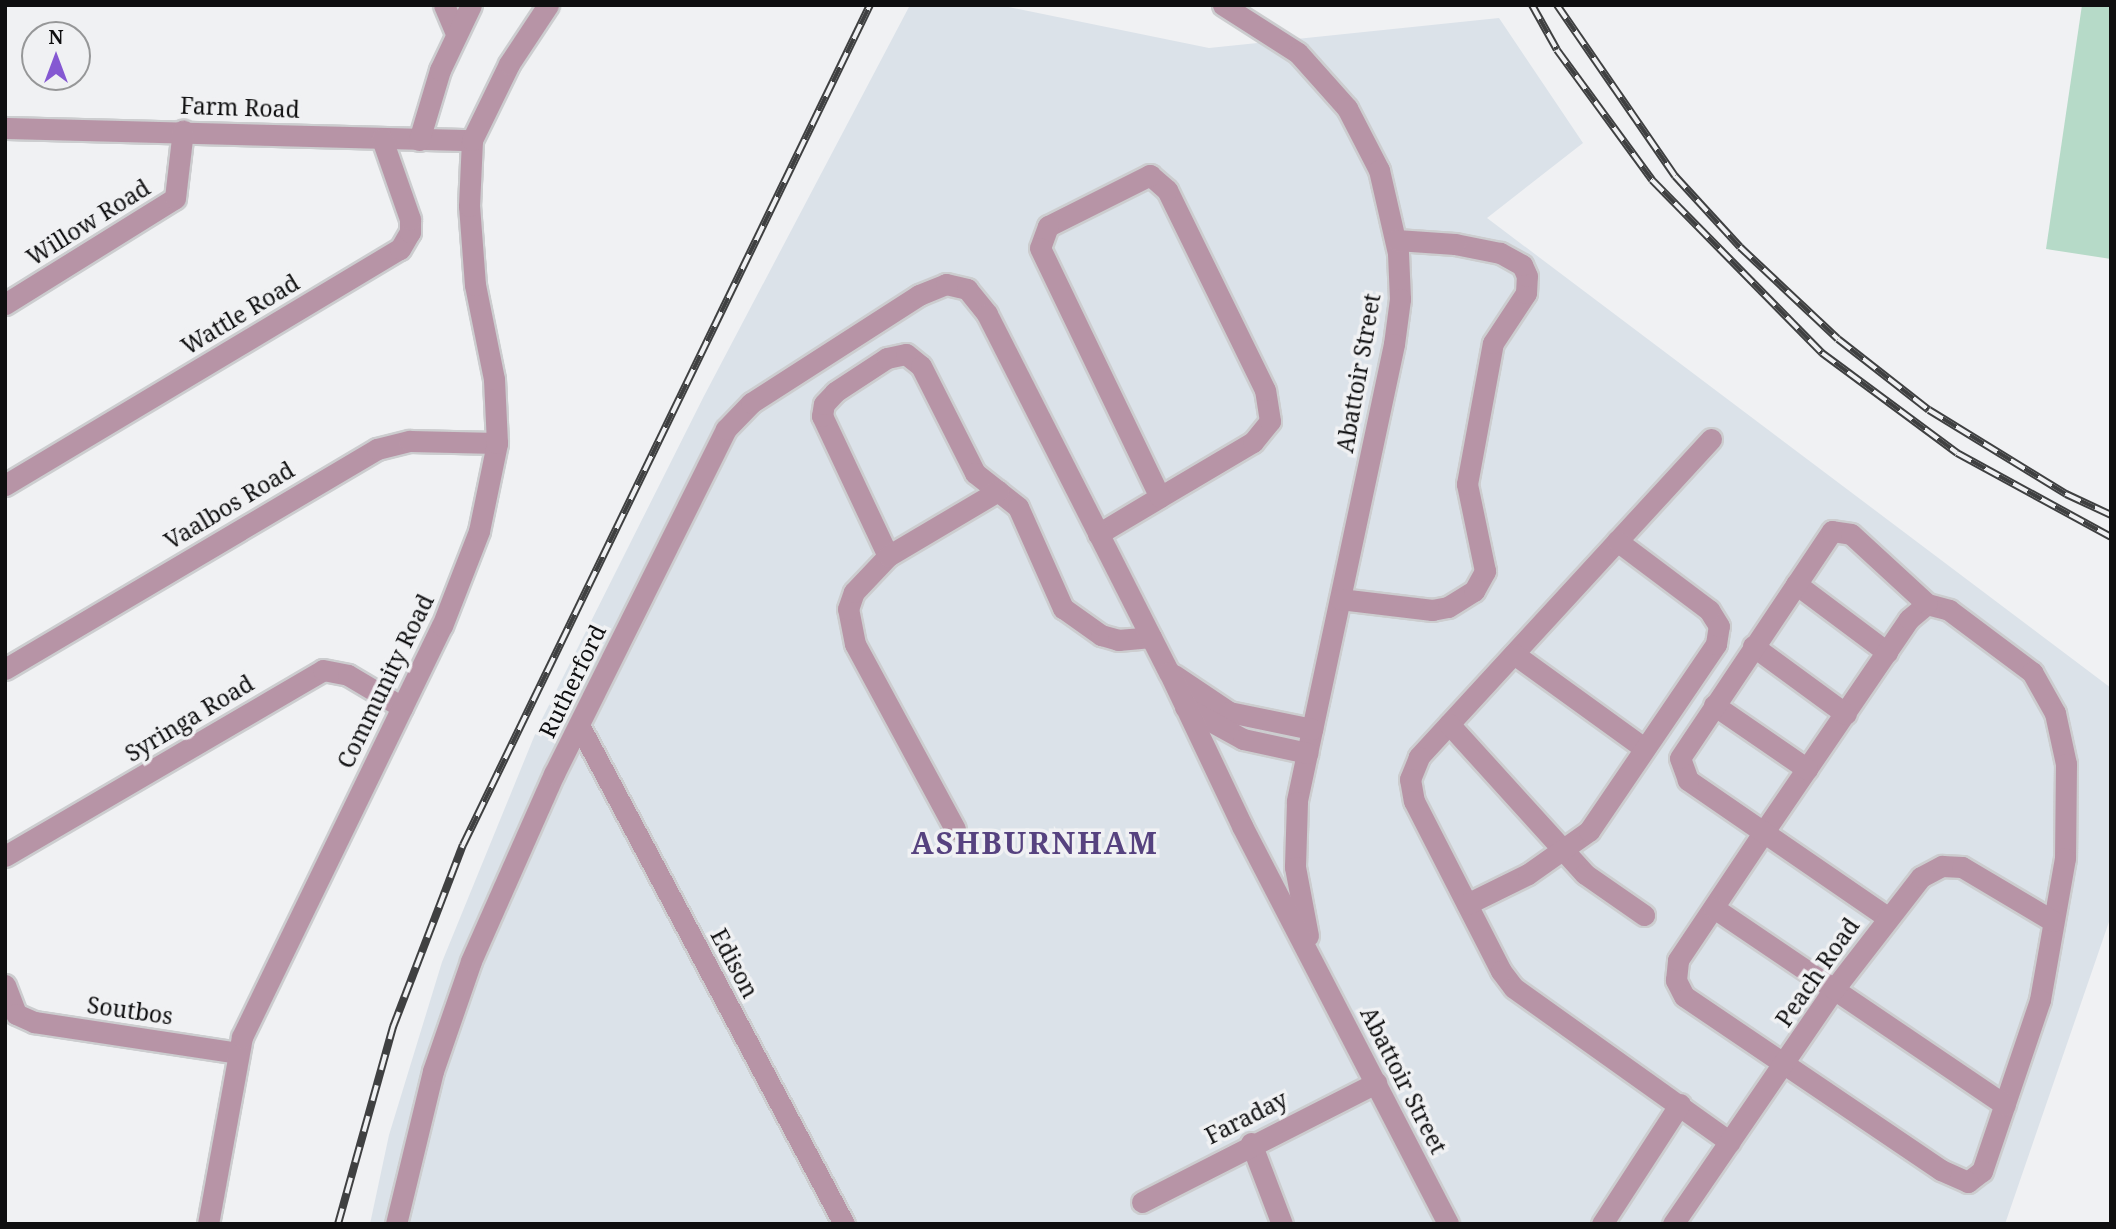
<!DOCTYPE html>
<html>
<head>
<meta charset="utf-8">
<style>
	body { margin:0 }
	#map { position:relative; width:2116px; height:1229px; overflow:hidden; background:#f0f1f3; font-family:"Noto Serif",serif }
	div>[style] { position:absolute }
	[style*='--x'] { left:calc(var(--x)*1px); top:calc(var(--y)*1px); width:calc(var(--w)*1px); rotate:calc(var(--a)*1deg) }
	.built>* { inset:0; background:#dbe2e9 }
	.green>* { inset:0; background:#b6dac8 }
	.roads { filter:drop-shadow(2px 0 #cccdcf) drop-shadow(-2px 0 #cccdcf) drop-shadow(0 2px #cccdcf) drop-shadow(0 -2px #cccdcf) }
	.minor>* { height:21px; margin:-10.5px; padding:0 10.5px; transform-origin:10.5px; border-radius:10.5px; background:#b794a6 }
	.rail>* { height:8px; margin-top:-4px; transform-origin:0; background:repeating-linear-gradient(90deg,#f0f1f3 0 16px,#3f4041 0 32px); box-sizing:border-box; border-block:2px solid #3f4041 }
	span { translate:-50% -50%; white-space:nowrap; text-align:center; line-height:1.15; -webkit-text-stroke:7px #f0f1f3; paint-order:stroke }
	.street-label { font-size:23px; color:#0f0f10 }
	.district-label { font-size:30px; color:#56427f; font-weight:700; letter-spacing:2px }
	.frame { position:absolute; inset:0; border:7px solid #0f0f10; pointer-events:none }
	.north { position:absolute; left:21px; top:21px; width:70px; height:70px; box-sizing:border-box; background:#f0f1f3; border:2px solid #969798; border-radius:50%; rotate:0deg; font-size:19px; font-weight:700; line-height:28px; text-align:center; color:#0f0f10 }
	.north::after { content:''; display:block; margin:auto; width:24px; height:32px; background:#8558d2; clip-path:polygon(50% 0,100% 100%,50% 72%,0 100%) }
</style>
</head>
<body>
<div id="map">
	<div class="built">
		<i style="clip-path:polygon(910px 5px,999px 5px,1209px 48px,1499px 18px,1583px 143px,1487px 218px,2111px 688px,2111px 916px,2005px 1224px,370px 1224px,389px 1135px,442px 962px,538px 727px,704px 396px)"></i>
	</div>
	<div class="green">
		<i style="clip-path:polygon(2082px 5px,2111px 5px,2111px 259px,2046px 249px)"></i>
	</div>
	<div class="roads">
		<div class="minor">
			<i style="--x:444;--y:5;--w:30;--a:67"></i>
			<i style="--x:1223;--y:5;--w:89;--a:32.6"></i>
			<i style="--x:1298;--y:53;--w:74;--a:48.3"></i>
			<i style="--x:1347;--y:108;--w:70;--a:62.7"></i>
			<i style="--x:1379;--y:170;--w:85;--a:77.1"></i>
			<i style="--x:1398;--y:253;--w:46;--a:87.5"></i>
			<i style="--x:1400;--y:299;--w:45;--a:97.6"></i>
			<i style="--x:1394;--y:344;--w:468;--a:102"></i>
			<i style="--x:1297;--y:802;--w:65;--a:91.8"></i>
			<i style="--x:1295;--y:867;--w:70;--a:79.3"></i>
			<i style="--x:5;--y:128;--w:467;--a:1.5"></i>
			<i style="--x:419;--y:140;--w:73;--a:-73.3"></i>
			<i style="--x:440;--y:70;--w:72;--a:-64.5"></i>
			<i style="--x:5;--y:304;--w:200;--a:-31.9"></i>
			<i style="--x:175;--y:198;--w:68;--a:-83.3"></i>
			<i style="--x:1711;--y:439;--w:432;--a:132.6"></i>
			<i style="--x:1419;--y:757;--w:24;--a:112"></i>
			<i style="--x:1410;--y:779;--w:22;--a:80"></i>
			<i style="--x:1414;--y:801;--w:191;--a:62.9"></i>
			<i style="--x:1501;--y:971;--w:21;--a:53"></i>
			<i style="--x:1514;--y:988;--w:265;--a:35.5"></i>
			<i style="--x:5;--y:485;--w:460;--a:-30.9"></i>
			<i style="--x:400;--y:249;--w:20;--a:-60"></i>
			<i style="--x:410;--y:232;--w:13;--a:-90"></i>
			<i style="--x:410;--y:219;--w:85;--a:-109.3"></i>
			<i style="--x:1098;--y:534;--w:72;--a:-30.8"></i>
			<i style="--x:1160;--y:497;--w:108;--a:-30.6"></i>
			<i style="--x:1253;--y:442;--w:27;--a:-51"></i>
			<i style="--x:1270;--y:421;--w:31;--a:-99"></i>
			<i style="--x:1265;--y:390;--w:223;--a:-116.1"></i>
			<i style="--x:1167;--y:190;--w:23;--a:-139"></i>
			<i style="--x:1150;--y:175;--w:114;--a:153.4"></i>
			<i style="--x:1048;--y:226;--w:23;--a:110"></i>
			<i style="--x:1040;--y:248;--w:276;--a:64.3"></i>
			<i style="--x:888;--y:556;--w:155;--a:-115.2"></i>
			<i style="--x:822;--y:416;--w:12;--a:-81"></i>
			<i style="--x:824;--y:404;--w:16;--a:-47"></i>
			<i style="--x:835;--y:392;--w:62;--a:-33.2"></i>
			<i style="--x:887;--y:358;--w:19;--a:-12"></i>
			<i style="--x:906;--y:354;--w:19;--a:39"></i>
			<i style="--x:921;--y:366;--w:120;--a:63.2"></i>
			<i style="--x:975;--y:473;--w:55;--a:38.3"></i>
			<i style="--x:1018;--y:507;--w:111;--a:66"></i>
			<i style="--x:1063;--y:608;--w:47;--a:35.4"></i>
			<i style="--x:1101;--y:635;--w:18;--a:16"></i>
			<i style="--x:1118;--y:640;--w:33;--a:-5"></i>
			<i style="--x:1796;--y:584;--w:114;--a:36.8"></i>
			<i style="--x:1340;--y:599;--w:93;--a:6.8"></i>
			<i style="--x:1432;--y:610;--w:16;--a:-11"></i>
			<i style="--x:1448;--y:607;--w:31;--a:-32"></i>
			<i style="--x:1474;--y:591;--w:23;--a:-61"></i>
			<i style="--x:1485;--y:571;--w:89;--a:-101.7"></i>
			<i style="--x:1467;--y:484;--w:143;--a:-79.6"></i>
			<i style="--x:1493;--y:343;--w:60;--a:-56.6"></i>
			<i style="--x:1526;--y:293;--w:17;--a:-87"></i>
			<i style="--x:1527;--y:276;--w:12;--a:-114"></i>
			<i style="--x:1522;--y:265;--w:25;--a:-151"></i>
			<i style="--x:1500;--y:253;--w:46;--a:-168.7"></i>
			<i style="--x:1455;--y:244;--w:59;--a:-176.1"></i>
			<i style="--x:1927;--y:604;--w:23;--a:15"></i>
			<i style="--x:1949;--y:610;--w:104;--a:36.8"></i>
			<i style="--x:2032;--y:672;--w:47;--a:60.7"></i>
			<i style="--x:2055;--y:713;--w:52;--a:77.8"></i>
			<i style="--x:2066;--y:764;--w:94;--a:90.6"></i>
			<i style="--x:2065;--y:858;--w:144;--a:100"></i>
			<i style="--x:2040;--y:1000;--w:181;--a:108.7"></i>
			<i style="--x:1982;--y:1171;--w:18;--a:142"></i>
			<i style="--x:1968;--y:1182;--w:30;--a:-156"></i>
			<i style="--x:1941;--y:1170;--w:310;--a:-145.9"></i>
			<i style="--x:1684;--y:996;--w:18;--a:-117"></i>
			<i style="--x:1676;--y:980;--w:20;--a:-84"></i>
			<i style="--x:1678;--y:960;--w:156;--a:-56.2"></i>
			<i style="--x:1765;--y:830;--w:255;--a:-55.7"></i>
			<i style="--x:1909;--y:619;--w:23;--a:-40"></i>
			<i style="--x:1753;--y:646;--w:115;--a:36.2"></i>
			<i style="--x:1514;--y:654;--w:160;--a:35.9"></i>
			<i style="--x:5;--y:669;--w:432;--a:-30.6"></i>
			<i style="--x:377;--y:449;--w:34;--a:-14"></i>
			<i style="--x:410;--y:441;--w:87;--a:1.3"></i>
			<i style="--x:1174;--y:675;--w:66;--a:33.9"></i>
			<i style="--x:1229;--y:712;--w:85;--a:11.6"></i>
			<i style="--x:1714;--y:705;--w:113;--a:34.5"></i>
			<i style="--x:1185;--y:707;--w:66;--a:28.9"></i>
			<i style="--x:1243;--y:739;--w:66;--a:12.3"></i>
			<i style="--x:1449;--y:724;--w:202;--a:47.8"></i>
			<i style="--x:1585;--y:874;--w:72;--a:34.8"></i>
			<i style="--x:580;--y:727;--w:563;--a:62.02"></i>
			<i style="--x:955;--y:829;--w:210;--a:-118.4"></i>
			<i style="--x:855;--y:644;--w:36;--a:-101"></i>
			<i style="--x:848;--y:609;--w:18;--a:-71"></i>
			<i style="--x:854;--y:592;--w:50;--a:-46.6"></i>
			<i style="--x:888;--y:556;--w:128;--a:-30.6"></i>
			<i style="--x:5;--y:856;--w:368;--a:-30.3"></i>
			<i style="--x:323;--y:670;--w:25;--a:11"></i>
			<i style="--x:348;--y:675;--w:63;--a:30.7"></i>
			<i style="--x:1467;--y:904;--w:68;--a:-26.2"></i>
			<i style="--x:1528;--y:874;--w:75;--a:-35.2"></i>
			<i style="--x:1589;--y:831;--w:226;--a:-55.8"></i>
			<i style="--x:1716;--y:644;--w:18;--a:-81"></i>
			<i style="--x:1719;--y:626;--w:19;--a:-122"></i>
			<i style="--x:1709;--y:610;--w:115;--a:-143.1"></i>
			<i style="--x:1714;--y:908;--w:351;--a:34.1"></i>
			<i style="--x:1887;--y:917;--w:242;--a:-145.5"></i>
			<i style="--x:1688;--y:780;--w:23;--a:-110"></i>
			<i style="--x:1680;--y:758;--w:273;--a:-56.2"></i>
			<i style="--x:1832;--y:531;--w:19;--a:9"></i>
			<i style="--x:1851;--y:534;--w:103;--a:42.6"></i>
			<i style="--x:5;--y:985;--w:31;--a:69"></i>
			<i style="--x:16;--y:1014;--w:20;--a:24"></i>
			<i style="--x:34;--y:1022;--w:206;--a:8.6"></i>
			<i style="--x:1251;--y:1143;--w:87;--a:69.1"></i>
			<i style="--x:1142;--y:1202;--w:263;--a:-27"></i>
			<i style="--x:208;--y:1224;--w:190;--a:-79.7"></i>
			<i style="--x:242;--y:1037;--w:457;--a:-64.1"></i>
			<i style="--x:442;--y:626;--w:102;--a:-68.7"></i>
			<i style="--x:479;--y:531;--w:90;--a:-78.4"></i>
			<i style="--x:497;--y:443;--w:64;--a:-92.7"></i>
			<i style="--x:494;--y:379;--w:96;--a:-101.4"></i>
			<i style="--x:475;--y:285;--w:79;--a:-94.3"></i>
			<i style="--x:469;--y:206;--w:66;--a:-87.4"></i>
			<i style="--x:472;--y:140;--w:85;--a:-64"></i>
			<i style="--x:509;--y:64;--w:71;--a:-56.5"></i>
			<i style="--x:396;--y:1224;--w:157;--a:-76.4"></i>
			<i style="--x:433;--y:1071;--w:116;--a:-70.9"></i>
			<i style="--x:471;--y:961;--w:205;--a:-66.1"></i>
			<i style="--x:554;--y:774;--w:385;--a:-63.5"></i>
			<i style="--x:726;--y:429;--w:36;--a:-46"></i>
			<i style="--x:751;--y:403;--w:200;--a:-32.7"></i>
			<i style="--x:919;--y:295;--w:29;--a:-22"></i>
			<i style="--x:946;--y:284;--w:22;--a:13"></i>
			<i style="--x:967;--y:289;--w:32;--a:51"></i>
			<i style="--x:987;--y:314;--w:402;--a:63.1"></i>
			<i style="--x:1169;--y:672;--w:170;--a:64.6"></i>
			<i style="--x:1242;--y:826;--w:448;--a:62.6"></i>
			<i style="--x:1602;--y:1224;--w:143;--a:-57"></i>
			<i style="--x:1673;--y:1224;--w:285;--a:-55.6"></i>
			<i style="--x:1834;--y:989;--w:142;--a:-52.2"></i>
			<i style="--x:1921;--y:877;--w:24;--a:-28"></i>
			<i style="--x:1942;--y:866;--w:20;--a:3"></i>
			<i style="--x:1962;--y:867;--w:106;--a:30.7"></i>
		</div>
	</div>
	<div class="rail">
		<i style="--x:1532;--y:5;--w:51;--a:60.9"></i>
		<i style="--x:1557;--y:50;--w:161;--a:53.8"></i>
		<i style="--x:1652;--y:180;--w:243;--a:45.5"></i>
		<i style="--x:1822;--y:353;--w:168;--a:36.5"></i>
		<i style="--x:1957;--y:453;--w:175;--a:28.6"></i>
		<i style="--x:1557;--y:5;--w:208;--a:55.4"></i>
		<i style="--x:1675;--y:176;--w:96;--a:47.5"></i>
		<i style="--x:1740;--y:247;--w:134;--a:43.2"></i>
		<i style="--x:1838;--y:339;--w:115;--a:38"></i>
		<i style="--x:1929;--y:410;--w:161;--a:31.5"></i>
		<i style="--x:2066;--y:494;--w:50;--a:25"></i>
		<i style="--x:338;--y:1224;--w:205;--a:-74.4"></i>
		<i style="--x:393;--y:1027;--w:195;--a:-69"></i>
		<i style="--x:463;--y:845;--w:933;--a:-64.15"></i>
	</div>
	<div class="street-label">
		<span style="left:240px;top:107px;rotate:2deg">Farm Road</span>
		<span style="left:88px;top:222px;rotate:-32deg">Willow Road</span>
		<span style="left:240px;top:314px;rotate:-31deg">Wattle Road</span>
		<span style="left:1358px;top:373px;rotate:-80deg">Abattoir Street</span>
		<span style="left:229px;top:505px;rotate:-31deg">Vaalbos Road</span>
		<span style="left:385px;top:681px;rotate:-64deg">Community Road</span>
		<span style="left:572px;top:681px;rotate:-64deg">Rutherford</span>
		<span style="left:189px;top:718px;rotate:-31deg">Syringa Road</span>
		<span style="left:735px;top:963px;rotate:62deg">Edison</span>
		<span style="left:1817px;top:972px;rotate:-55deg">Peach Road</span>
		<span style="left:130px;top:1010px;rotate:8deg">Soutbos</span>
		<span style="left:1404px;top:1080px;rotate:63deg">Abattoir Street</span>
		<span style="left:1246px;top:1117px;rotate:-27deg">Faraday</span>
	</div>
	<div class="district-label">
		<span style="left:1035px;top:843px">ASHBURNHAM</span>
	</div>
	<div class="frame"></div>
	<div class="north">N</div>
</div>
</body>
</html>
